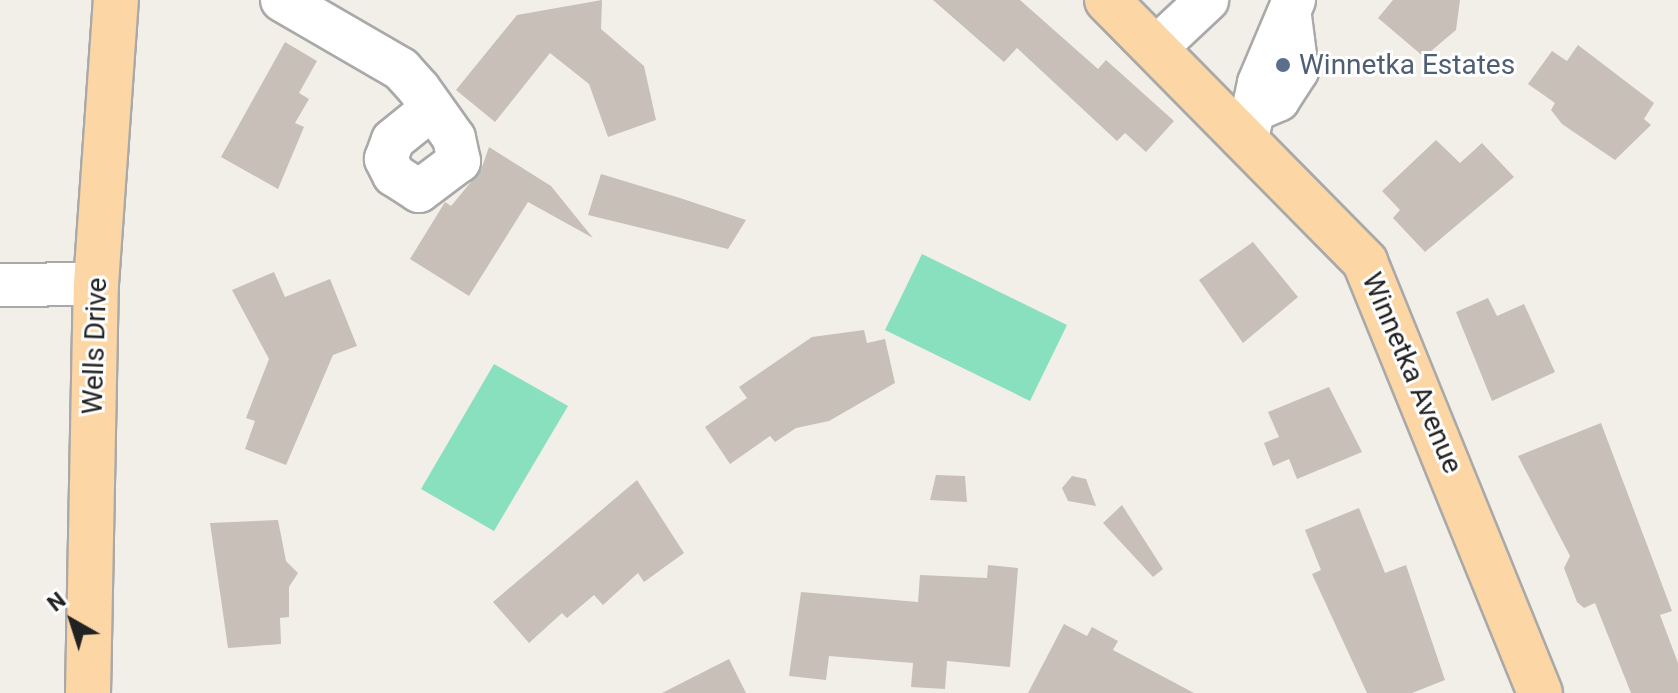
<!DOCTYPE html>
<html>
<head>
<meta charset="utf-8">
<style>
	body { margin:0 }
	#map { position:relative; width:1678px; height:693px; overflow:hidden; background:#f2efe9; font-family:Roboto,sans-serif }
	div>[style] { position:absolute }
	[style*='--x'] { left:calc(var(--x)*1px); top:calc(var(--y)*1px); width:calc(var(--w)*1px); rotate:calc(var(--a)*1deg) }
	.pitch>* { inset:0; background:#88e0be }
	.building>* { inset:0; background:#c7bfb8 }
	.roads { filter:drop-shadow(2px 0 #a9a9a9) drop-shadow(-2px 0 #a9a9a9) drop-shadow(0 2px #a9a9a9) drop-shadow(0 -2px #a9a9a9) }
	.minor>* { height:42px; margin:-21px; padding:0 21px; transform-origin:21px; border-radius:21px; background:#fff }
	.major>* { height:44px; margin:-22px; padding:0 22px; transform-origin:22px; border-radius:22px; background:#fcd6a4 }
	.dots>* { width:22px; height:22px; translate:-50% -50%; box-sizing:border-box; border:4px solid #fff; border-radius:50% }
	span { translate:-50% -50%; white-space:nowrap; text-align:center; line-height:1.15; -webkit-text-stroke:6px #fff; paint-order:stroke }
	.service-label { font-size:28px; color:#4e5e75 }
	.left { translate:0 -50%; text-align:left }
	.street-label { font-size:28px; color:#222 }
	.north { position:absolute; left:32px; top:581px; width:80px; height:80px; -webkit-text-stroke:6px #fff; paint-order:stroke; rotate:321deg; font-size:22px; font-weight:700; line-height:32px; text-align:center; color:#222 }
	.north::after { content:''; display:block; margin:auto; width:28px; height:36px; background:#222; clip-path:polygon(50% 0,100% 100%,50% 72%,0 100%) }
</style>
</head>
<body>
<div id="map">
	<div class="pitch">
		<i style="clip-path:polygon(922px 254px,1067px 325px,1030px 401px,885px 330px)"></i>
		<i style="clip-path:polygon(494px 364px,568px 406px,494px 531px,421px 489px)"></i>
	</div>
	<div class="building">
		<i style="clip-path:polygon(602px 0,601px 29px,644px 66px,656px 120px,608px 137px,589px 84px,550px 53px,495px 122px,456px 90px,517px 15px)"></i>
		<i style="clip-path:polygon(933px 0,1020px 0,1098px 69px,1106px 60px,1174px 121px,1146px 152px,1125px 133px,1117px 141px,1017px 48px,1004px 62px)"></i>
		<i style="clip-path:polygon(1393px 0,1460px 0,1456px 30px,1424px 57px,1378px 18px)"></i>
		<i style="clip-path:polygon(285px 42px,317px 61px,299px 93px,309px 99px,295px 123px,304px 127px,278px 189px,221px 157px)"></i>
		<i style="clip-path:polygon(1578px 45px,1654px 103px,1644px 119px,1651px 125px,1615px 160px,1562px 124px,1551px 110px,1555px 103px,1528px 84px,1552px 51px,1567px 61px)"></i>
		<i style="clip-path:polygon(1436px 140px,1460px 163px,1482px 143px,1514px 177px,1425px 252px,1393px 218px,1400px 210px,1382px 191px)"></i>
		<i style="clip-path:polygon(489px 147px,551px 186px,593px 238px,528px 202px,469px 296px,410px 259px,445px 202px,451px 206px,481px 170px)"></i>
		<i style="clip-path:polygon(601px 174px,680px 198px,746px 220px,728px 249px,588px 215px)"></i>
		<i style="clip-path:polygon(1253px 242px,1298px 297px,1243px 343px,1199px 280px)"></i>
		<i style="clip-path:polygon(274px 272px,285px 297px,330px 279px,357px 346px,333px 355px,286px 465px,245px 449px,255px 421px,246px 418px,269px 359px,232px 290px)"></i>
		<i style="clip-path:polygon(1488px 298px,1497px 316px,1524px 304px,1555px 372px,1492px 401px,1456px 312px)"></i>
		<i style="clip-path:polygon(864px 330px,867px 343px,885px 339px,895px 383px,829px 421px,796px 428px,775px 442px,770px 436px,730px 464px,705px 427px,747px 398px,739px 387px,812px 337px)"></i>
		<i style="clip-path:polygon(1329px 387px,1362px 452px,1297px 479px,1289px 459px,1273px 466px,1264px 443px,1279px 437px,1268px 412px)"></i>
		<i style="clip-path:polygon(1601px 423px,1672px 611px,1660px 615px,1678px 663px,1678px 693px,1631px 693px,1595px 603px,1584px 608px,1577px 602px,1564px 568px,1570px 556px,1518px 456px)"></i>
		<i style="clip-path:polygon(936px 475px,965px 476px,967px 502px,930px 500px)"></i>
		<i style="clip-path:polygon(1072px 476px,1086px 479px,1096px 506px,1068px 501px,1062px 488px)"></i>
		<i style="clip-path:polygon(637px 480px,684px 553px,644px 582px,638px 573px,603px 605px,594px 595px,567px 618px,562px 613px,529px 643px,493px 602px)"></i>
		<i style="clip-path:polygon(1122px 505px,1163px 569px,1153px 577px,1103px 523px)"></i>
		<i style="clip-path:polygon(1359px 508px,1385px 573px,1406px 565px,1445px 680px,1412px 693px,1367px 693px,1312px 574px,1321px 570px,1305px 530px)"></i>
		<i style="clip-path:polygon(278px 520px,286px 561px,298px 573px,289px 587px,289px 617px,280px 618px,281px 644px,228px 648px,210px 523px)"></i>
		<i style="clip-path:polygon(988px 565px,1018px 568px,1010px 667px,947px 661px,945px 689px,911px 687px,913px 663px,829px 656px,826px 680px,789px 676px,801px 592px,918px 602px,920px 575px,987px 578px)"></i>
		<i style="clip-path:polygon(1064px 624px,1087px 636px,1092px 627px,1118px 641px,1113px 650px,1194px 693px,1028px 693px)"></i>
		<i style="clip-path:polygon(729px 659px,746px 693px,662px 693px)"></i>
	</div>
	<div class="roads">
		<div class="minor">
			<i style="--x:282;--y:0;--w:138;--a:30.1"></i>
			<i style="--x:401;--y:69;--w:27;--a:48"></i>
			<i style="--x:419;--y:89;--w:60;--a:54.5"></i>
			<i style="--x:454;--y:138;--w:24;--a:78"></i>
			<i style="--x:459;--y:161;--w:50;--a:143.1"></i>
			<i style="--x:419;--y:191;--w:30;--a:-147"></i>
			<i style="--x:394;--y:175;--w:18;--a:-117"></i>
			<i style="--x:386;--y:159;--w:20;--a:-70"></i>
			<i style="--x:393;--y:140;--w:46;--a:-38.9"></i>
			<i style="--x:1157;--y:47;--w:69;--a:-43.2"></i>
			<i style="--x:1257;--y:109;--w:23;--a:-23"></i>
			<i style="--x:1278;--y:100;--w:35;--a:-57"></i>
			<i style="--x:1297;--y:71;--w:55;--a:-97.3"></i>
			<i style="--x:1247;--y:139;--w:57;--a:-77.9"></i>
			<i style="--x:1259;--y:83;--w:90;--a:-67.1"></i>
			<i style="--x:0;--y:285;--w:96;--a:-0.6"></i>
		</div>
		<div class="major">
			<i style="--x:1107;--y:0;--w:368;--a:45.4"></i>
			<i style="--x:1365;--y:262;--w:465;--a:67.9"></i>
			<i style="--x:88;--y:693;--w:409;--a:-88.9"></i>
			<i style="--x:96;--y:284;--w:285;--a:-86"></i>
		</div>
	</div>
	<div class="dots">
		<i style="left:1283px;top:65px;background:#5c6f8a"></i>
	</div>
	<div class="service-label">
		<span class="left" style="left:1299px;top:65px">Winnetka Estates</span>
	</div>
	<div class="street-label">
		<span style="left:95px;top:346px;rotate:-88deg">Wells Drive</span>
		<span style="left:1412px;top:373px;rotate:67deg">Winnetka Avenue</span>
	</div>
	<div class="north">N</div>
</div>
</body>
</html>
